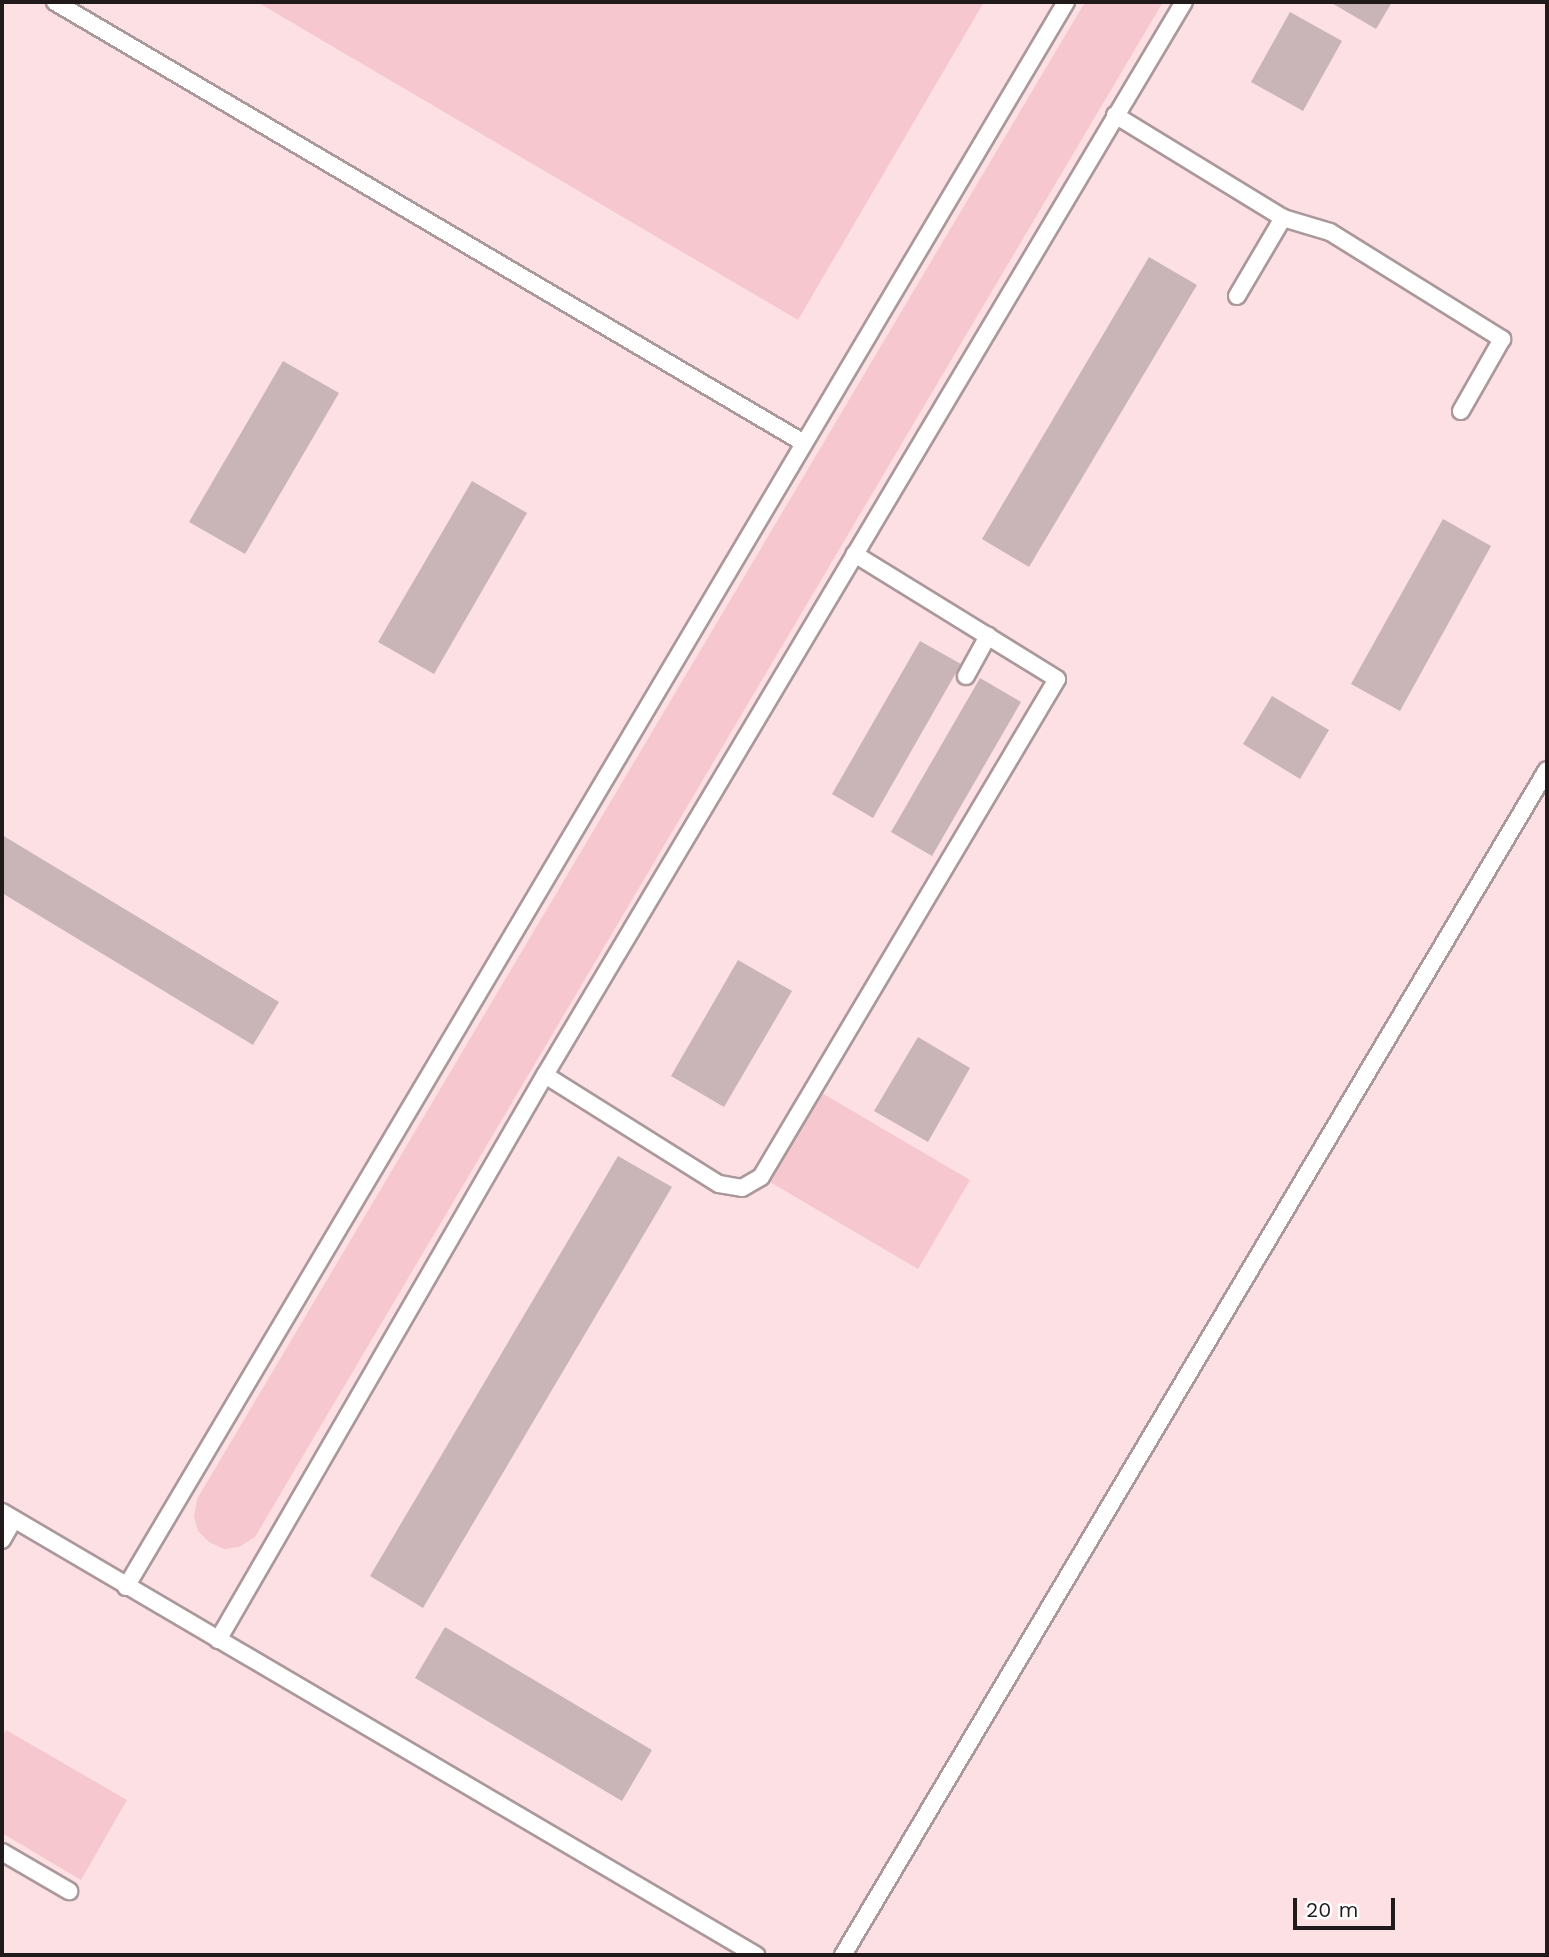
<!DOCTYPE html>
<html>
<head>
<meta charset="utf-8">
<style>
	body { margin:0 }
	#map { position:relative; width:1549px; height:1957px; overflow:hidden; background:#fef2f4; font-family:"Work Sans",sans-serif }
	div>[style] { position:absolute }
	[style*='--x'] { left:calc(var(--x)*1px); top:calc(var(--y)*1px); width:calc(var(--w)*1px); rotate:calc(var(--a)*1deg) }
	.built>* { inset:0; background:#fde0e4 }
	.green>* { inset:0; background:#f6c7ce }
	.building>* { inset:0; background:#c9b5b8 }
	.roads { filter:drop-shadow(2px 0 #ab989b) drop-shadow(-2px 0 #ab989b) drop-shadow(0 2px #ab989b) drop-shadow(0 -2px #ab989b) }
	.lane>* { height:16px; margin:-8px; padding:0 8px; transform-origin:8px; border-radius:8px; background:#fff }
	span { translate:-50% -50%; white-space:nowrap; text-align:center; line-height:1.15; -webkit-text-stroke:7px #fff; paint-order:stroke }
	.frame { position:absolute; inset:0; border:4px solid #211a1b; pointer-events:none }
	.scale { position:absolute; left:1293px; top:1898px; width:102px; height:32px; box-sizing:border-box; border:4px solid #211a1b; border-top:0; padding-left:9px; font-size:21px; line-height:24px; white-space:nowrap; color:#211a1b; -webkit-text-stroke:5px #fff; paint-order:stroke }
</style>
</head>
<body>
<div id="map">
	<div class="built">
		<i style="clip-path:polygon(2px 2px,1547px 2px,1547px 1955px,2px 1955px)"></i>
	</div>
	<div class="green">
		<i style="clip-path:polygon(257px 2px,984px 2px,798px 320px)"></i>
		<i style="clip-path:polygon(1085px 2px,1163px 2px,255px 1537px,239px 1547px,224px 1549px,209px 1542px,198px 1531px,194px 1517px,197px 1499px)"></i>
		<i style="clip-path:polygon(822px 1093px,970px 1180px,918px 1269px,770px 1182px)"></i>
		<i style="clip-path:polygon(6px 1730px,127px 1800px,81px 1880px,2px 1833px,2px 1737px)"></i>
	</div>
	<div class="building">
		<i style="clip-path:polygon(1330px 2px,1392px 2px,1376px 29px)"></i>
		<i style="clip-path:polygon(1290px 12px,1342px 41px,1303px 111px,1251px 82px)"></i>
		<i style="clip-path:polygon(1149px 257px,1197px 285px,1029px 567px,982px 539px)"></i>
		<i style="clip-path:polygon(283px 361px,339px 393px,245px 554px,189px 522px)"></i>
		<i style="clip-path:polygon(472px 481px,527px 513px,434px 674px,378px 642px)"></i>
		<i style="clip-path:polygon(1443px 519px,1491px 546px,1400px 711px,1351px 684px)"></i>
		<i style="clip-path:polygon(920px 641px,961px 664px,873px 818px,832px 794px)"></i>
		<i style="clip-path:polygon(980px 678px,1021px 702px,932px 856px,891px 832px)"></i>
		<i style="clip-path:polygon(1272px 696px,1329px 730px,1300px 779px,1243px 744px)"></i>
		<i style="clip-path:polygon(2px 835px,279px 1002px,253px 1045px,2px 893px)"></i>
		<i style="clip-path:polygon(738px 960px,792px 991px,724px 1107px,671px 1076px)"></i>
		<i style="clip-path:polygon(918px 1037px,970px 1068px,928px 1142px,874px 1111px)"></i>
		<i style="clip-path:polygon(618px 1156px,672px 1187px,423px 1608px,370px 1576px)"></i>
		<i style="clip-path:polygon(445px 1627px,652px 1750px,622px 1801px,415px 1678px)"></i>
	</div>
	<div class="roads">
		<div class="lane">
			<i style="--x:55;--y:2;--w:869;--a:30.49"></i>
			<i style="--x:1115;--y:115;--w:197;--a:31.5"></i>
			<i style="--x:1283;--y:218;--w:49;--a:16.6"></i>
			<i style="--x:1330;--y:232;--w:203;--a:31.9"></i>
			<i style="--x:1502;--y:339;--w:83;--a:119.7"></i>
			<i style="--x:1237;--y:296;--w:91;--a:-59.5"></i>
			<i style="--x:966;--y:676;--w:46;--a:-61.2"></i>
			<i style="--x:545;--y:1075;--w:205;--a:32.1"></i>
			<i style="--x:719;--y:1184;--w:23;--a:10"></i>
			<i style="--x:742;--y:1188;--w:22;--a:-30"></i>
			<i style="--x:761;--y:1177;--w:579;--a:-59.27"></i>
			<i style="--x:1057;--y:679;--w:238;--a:-148.3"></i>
			<i style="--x:2;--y:1512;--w:875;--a:30.44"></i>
			<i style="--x:2;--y:1540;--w:24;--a:-60"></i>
			<i style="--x:126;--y:1587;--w:1843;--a:-59.33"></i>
			<i style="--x:218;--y:1640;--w:653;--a:-59.94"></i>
			<i style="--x:545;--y:1075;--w:1249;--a:-59.23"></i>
			<i style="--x:2;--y:1852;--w:78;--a:30.2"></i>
			<i style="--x:843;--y:1955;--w:1378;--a:-59.29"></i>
		</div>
	</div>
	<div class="frame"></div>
	<div class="scale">20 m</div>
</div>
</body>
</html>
